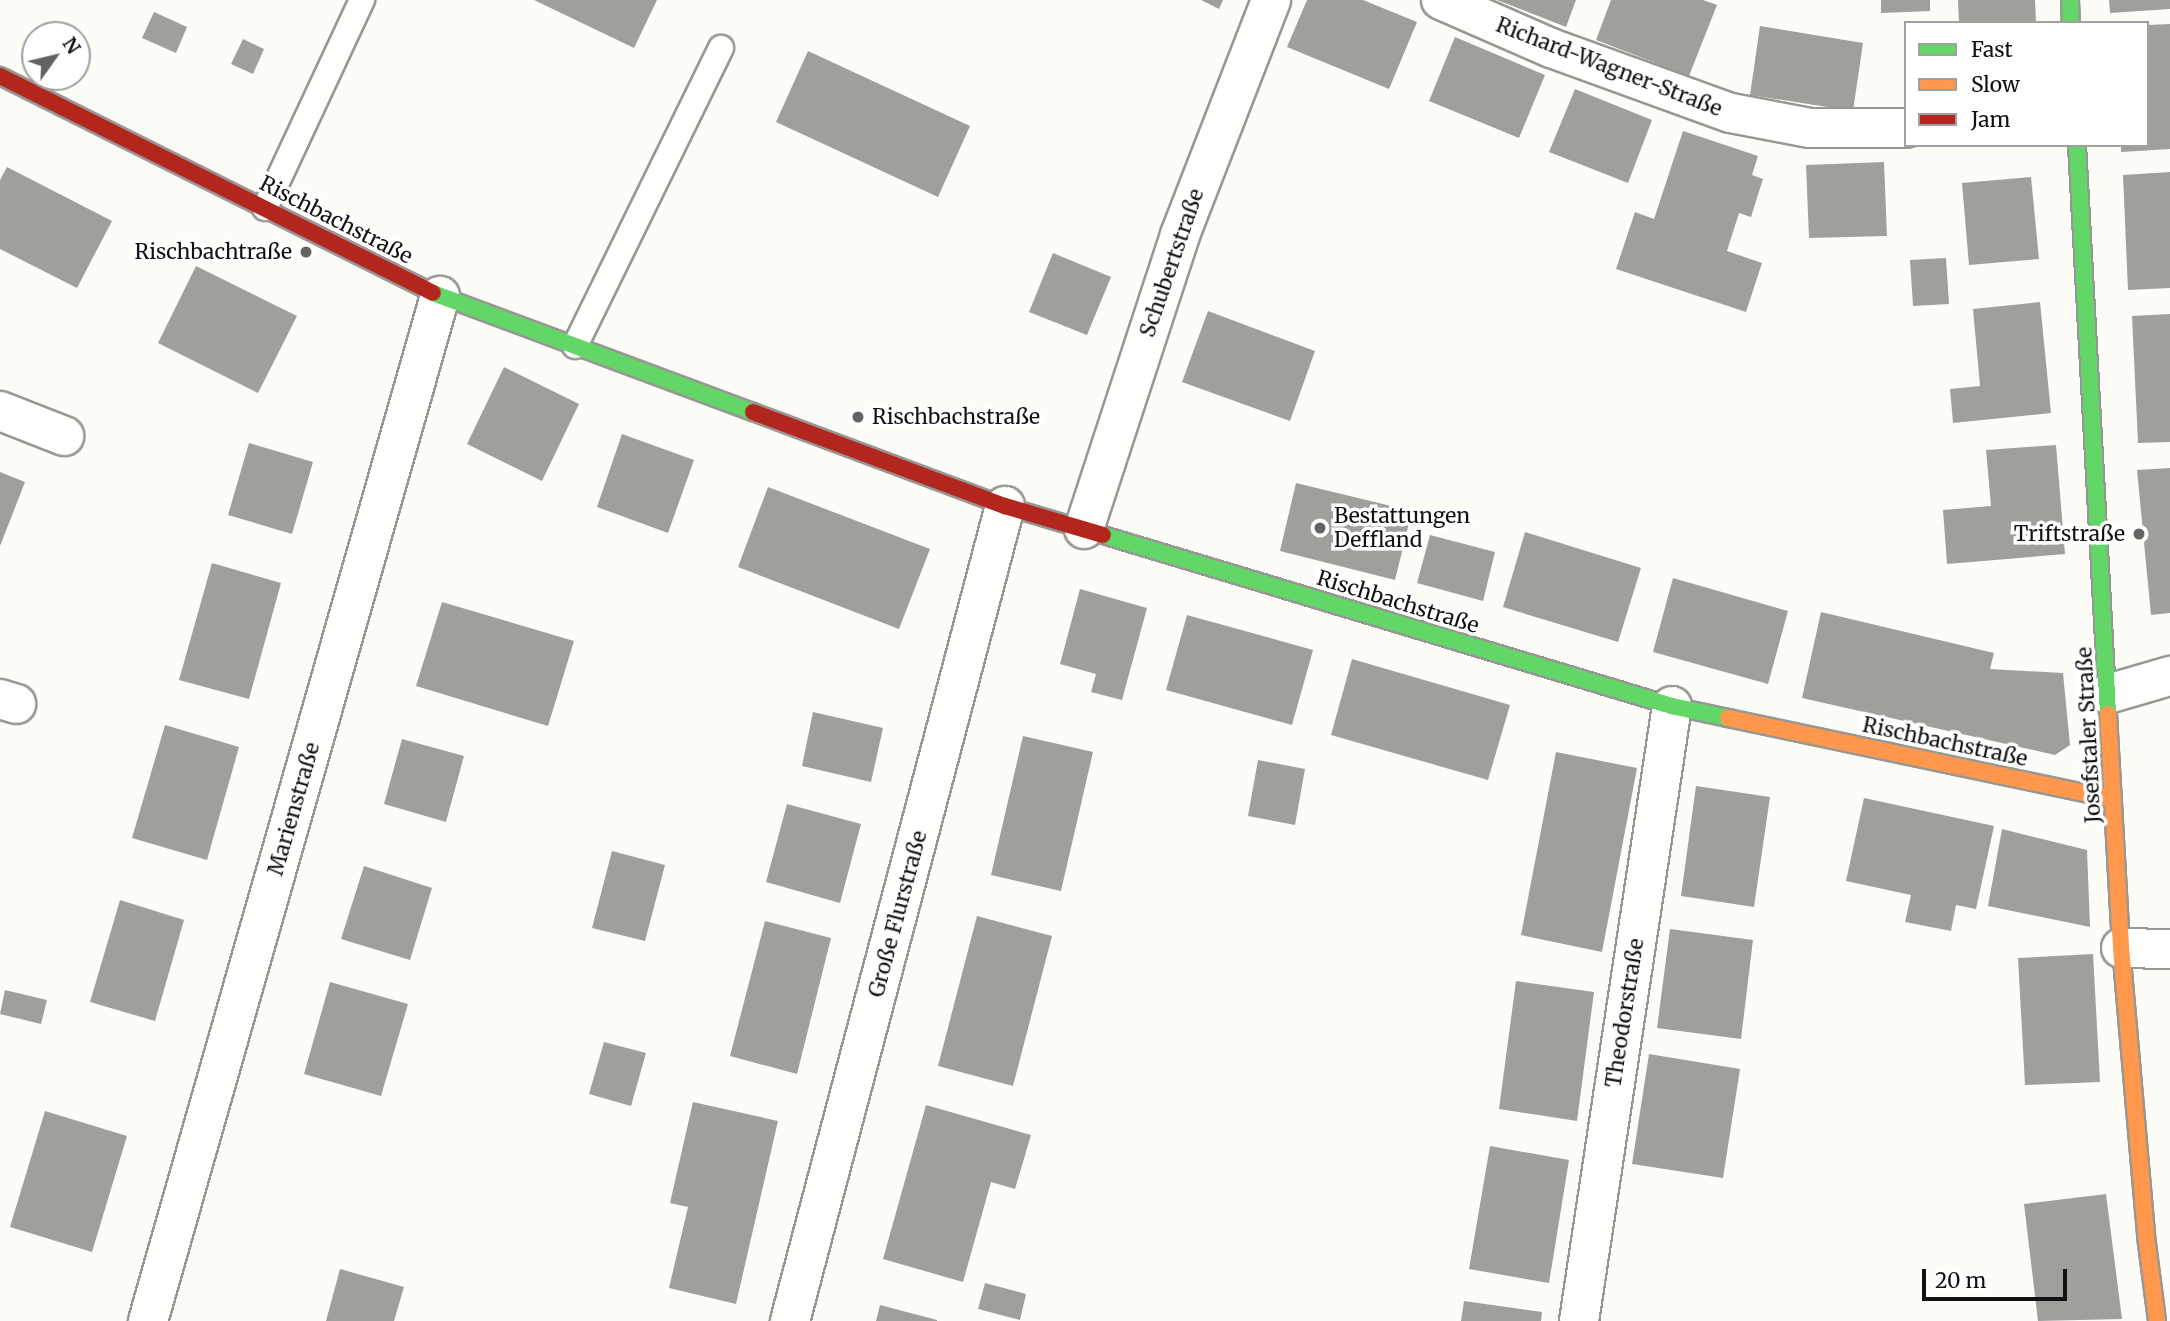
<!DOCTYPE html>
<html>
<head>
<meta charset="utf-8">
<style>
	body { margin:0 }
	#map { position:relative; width:2170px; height:1321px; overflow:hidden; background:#fdfcf7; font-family:Merriweather,serif }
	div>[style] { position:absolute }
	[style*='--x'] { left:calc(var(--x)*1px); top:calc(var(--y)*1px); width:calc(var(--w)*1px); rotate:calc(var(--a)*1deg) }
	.building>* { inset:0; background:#a19f9c }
	.roads { filter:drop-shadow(2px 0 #979795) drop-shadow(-2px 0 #979795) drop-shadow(0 2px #979795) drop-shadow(0 -2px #979795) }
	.lane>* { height:24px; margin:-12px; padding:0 12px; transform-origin:12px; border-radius:12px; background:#fffffe }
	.street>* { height:38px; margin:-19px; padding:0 19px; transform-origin:19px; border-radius:19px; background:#fffffe }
	.fast>* { height:16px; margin:-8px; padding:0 8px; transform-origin:8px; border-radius:8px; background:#63d668 }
	.slow>* { height:16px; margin:-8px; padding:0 8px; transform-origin:8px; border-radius:8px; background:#ff974d }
	.jam>* { height:16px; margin:-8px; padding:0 8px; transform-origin:8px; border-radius:8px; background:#b3261e }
	.dots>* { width:19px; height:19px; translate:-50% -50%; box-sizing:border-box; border:4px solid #fff; border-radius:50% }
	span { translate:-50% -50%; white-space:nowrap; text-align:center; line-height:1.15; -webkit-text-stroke:7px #fff; paint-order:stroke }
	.street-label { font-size:21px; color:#111 }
	.poi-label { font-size:21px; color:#111 }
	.right { translate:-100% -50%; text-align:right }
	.left { translate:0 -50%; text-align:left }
	.legend { position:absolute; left:1904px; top:21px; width:245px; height:126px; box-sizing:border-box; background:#fff; border:2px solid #a0a0a0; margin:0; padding:9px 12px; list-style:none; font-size:21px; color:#111 }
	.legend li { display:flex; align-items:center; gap:14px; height:35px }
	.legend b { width:35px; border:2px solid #a0a0a0 }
	.north { position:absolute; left:21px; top:21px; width:70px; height:70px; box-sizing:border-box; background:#fff; border:2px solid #a0a0a0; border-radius:50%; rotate:56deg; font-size:19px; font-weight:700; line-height:28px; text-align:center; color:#111 }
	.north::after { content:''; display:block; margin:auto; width:24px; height:32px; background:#646362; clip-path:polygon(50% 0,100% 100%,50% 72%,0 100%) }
	.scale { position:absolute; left:1922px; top:1269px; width:145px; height:32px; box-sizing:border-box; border:4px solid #111; border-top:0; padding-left:9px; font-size:21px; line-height:24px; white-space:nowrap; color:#111; -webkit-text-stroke:5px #fff; paint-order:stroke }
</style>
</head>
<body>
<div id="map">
	<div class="building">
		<i style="clip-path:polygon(534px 0,657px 0,634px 48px)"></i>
		<i style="clip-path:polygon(1201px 0,1223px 0,1219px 9px)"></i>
		<i style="clip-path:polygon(1307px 0,1363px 0,1417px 22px,1389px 89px,1287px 47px)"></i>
		<i style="clip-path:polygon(1497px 0,1576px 0,1566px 27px)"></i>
		<i style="clip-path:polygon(1611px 0,1703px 0,1717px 5px,1689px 76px,1596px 40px)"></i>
		<i style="clip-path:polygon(1881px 0,1930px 0,1930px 11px,1881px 13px)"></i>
		<i style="clip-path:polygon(1958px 0,2035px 0,2036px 23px,1959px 23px)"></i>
		<i style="clip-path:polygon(2109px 0,2170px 0,2170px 9px,2110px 13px)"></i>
		<i style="clip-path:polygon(154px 12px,187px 27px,176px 53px,142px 38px)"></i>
		<i style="clip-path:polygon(2170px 24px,2170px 149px,2121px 152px,2121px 145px,2147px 145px,2147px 25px)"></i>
		<i style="clip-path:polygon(1760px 26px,1863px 43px,1853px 111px,1750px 95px)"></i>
		<i style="clip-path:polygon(1455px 37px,1545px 75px,1519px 138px,1429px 101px)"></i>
		<i style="clip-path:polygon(243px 39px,264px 49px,253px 74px,231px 64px)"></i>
		<i style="clip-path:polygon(808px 51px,970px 126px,938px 197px,776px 122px)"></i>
		<i style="clip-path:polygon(1575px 89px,1652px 120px,1628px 183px,1549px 152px)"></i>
		<i style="clip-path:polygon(1683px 131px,1758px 156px,1752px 175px,1763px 179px,1751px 217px,1739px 213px,1727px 251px,1762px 263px,1746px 312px,1616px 269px,1635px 212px,1654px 219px)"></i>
		<i style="clip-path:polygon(1884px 162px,1887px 236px,1809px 238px,1806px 165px)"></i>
		<i style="clip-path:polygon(7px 167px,112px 221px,77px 288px,0 249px,0 180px)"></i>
		<i style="clip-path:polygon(2170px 172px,2170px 288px,2128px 290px,2123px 175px)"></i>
		<i style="clip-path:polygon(2031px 177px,2039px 259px,1969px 265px,1962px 183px)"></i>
		<i style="clip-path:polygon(1053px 253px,1111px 277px,1087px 335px,1029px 312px)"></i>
		<i style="clip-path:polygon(1946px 258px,1949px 304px,1913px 306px,1910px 260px)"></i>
		<i style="clip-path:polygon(196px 266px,297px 316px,258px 393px,158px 343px)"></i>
		<i style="clip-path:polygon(2040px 302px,2051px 413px,1953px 423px,1950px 389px,1980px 386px,1973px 309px)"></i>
		<i style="clip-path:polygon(1208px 311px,1315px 351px,1290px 421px,1182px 382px)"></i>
		<i style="clip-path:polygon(2170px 314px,2170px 442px,2138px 443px,2132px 316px)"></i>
		<i style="clip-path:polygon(504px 367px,579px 404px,542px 481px,467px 444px)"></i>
		<i style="clip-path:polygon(622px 434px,694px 460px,668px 533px,597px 507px)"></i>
		<i style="clip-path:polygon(249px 443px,313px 462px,292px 534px,228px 515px)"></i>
		<i style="clip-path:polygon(2056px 445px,2065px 554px,1947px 564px,1943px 510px,1991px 506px,1986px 450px)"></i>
		<i style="clip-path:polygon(2170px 468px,2170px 613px,2151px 615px,2137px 470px)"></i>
		<i style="clip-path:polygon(0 472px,25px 482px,0 546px)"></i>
		<i style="clip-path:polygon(1296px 483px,1412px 511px,1395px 580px,1280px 551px)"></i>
		<i style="clip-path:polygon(768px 487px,930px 549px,899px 629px,738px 567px)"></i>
		<i style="clip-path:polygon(1525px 532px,1641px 568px,1618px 642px,1503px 607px)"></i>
		<i style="clip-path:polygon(1430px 535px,1495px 552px,1483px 601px,1417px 583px)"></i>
		<i style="clip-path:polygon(212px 563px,281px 583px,249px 699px,179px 680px)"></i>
		<i style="clip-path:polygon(1673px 578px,1788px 611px,1768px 684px,1653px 652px)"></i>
		<i style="clip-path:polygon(1080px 589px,1147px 608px,1122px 700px,1091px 692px,1096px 674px,1060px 664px)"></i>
		<i style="clip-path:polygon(442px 602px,574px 641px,548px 726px,416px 686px)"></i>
		<i style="clip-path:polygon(1821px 612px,1994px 653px,1990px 669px,2063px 673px,2070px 745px,2055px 755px,1802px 698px)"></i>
		<i style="clip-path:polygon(1187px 615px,1313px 650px,1292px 725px,1166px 690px)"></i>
		<i style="clip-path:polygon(1352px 659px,1510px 705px,1488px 780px,1331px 735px)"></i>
		<i style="clip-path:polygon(813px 712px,883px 728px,871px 782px,802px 766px)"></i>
		<i style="clip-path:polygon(165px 725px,239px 747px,207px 860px,132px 838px)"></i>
		<i style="clip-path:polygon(1023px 736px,1093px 752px,1061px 891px,991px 875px)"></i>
		<i style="clip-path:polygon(402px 739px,464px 756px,446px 822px,384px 804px)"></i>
		<i style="clip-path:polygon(1556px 752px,1637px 768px,1602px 952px,1521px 935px)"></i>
		<i style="clip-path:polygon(1258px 760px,1305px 769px,1295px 825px,1248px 816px)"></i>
		<i style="clip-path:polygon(1696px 786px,1770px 797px,1754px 907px,1681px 896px)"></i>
		<i style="clip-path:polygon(1864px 798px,1994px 826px,1976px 909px,1956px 905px,1951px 931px,1905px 922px,1911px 895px,1846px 881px)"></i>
		<i style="clip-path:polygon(787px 804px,861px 824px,840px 903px,766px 882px)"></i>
		<i style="clip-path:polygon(2002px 829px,2087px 850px,2090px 927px,1988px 906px)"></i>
		<i style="clip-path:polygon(612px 851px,665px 865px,645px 941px,592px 928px)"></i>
		<i style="clip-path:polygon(364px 866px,432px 888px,410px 960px,341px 939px)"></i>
		<i style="clip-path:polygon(120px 900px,184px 920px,155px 1021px,90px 1002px)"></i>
		<i style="clip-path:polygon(977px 916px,1052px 936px,1013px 1086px,938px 1066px)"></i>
		<i style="clip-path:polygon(765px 921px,831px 938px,797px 1074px,730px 1056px)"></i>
		<i style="clip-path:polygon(1670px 929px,1753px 940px,1741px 1039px,1657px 1028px)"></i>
		<i style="clip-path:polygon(2093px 954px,2100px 1082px,2025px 1085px,2018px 958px)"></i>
		<i style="clip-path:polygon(1516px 981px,1594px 992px,1577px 1121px,1499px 1109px)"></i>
		<i style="clip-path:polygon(330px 982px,408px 1004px,381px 1096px,304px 1074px)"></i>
		<i style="clip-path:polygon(5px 990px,47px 1000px,41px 1024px,0 1014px)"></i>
		<i style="clip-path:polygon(604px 1042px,646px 1053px,631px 1106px,589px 1094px)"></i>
		<i style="clip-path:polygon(1649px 1054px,1740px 1069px,1723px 1178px,1632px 1164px)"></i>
		<i style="clip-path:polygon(693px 1102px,778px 1121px,736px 1304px,669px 1288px,688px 1207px,670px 1203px)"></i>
		<i style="clip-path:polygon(926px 1105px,1031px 1135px,1015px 1189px,991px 1182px,963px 1282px,883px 1259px)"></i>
		<i style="clip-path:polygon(45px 1111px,127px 1136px,92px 1252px,10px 1227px)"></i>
		<i style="clip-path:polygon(1490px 1146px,1569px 1160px,1549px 1283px,1469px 1269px)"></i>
		<i style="clip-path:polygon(2106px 1194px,2122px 1319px,2038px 1321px,2024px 1204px)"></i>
		<i style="clip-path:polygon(340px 1269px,404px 1287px,394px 1321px,326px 1321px)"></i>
		<i style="clip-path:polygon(985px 1283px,1026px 1294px,1020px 1320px,978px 1309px)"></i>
		<i style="clip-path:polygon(1464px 1301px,1542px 1312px,1541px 1321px,1461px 1321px)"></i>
		<i style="clip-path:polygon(880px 1305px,937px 1320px,937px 1321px,876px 1321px)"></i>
	</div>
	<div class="roads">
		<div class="lane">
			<i style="--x:265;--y:208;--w:230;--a:-65"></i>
			<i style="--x:575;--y:346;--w:332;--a:-63.9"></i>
		</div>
		<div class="street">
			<i style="--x:1441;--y:0;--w:120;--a:23.6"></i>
			<i style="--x:1551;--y:48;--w:191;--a:19.9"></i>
			<i style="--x:1731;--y:113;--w:80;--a:10.8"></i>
			<i style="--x:1810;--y:128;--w:96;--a:0"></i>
			<i style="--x:0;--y:411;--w:69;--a:21.3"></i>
			<i style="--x:1084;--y:529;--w:309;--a:-71.9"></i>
			<i style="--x:1180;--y:235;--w:252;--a:-68.8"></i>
			<i style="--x:2108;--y:694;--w:65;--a:-16.2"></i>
			<i style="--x:0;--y:699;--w:17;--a:17"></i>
			<i style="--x:2121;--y:948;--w:49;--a:1.2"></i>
			<i style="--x:148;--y:1321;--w:1066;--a:-74.1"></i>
			<i style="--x:790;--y:1321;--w:843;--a:-75.22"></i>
			<i style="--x:1579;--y:1321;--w:622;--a:-81.4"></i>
		</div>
		<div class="fast">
			<i style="--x:2070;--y:0;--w:23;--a:88"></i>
			<i style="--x:2077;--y:145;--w:570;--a:86.88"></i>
			<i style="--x:433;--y:293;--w:341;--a:20.4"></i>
			<i style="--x:1103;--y:535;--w:594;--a:16.73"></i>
			<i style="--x:1672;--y:706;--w:57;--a:12.1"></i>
		</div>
		<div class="slow">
			<i style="--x:2108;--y:714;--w:234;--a:86.8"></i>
			<i style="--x:2121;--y:948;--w:289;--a:85"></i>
			<i style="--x:2146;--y:1236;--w:86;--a:82.6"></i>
			<i style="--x:1728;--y:718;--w:393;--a:11.9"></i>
		</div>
		<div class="jam">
			<i style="--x:0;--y:76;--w:484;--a:26.6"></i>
			<i style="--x:753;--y:412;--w:269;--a:20.5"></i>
			<i style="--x:1005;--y:506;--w:102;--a:16.5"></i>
		</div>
	</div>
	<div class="dots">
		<i style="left:306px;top:252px;background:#646362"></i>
		<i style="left:858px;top:417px;background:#646362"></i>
		<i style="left:1320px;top:528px;background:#646362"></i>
		<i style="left:2139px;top:534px;background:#646362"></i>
	</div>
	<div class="street-label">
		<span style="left:1609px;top:67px;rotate:21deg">Richard-Wagner-Straße</span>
		<span style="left:336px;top:220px;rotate:27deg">Rischbachstraße</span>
		<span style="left:1172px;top:263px;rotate:-71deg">Schubertstraße</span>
		<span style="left:1398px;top:602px;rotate:17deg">Rischbachstraße</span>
		<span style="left:2089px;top:735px;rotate:-93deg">Josefstaler Straße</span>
		<span style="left:1945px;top:742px;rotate:12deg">Rischbachstraße</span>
		<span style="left:294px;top:809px;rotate:-74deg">Marienstraße</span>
		<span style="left:898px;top:914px;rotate:-75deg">Große Flurstraße</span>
		<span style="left:1625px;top:1013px;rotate:-81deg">Theodorstraße</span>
	</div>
	<div class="poi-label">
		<span class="right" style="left:292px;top:252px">Rischbachtraße</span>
		<span class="left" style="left:872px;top:417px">Rischbachstraße</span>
		<span class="left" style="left:1334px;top:528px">Bestattungen<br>Deffland</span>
		<span class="right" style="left:2125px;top:534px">Triftstraße</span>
	</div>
	<ul class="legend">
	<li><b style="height:9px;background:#63d668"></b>Fast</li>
	<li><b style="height:9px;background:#ff974d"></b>Slow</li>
	<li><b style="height:9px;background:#b3261e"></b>Jam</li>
	</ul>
	<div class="north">N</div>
	<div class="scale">20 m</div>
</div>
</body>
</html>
